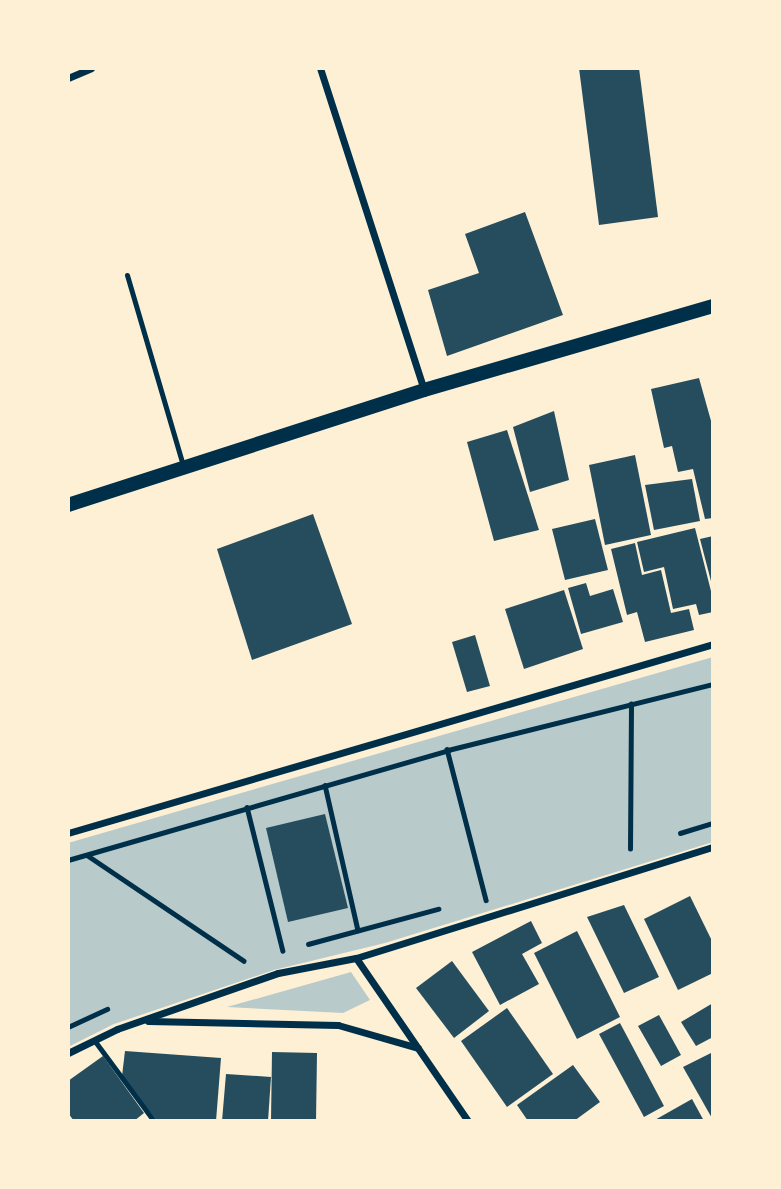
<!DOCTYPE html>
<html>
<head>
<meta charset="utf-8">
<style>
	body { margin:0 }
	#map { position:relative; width:781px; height:1189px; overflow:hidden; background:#fdf0d5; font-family:"Titillium Web",sans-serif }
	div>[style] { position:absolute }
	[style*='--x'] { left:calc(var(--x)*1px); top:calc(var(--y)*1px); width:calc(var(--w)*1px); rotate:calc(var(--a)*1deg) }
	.green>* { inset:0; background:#b9caca }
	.building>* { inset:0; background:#264d5e }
	.path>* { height:4.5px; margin:-2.25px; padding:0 2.25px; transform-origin:2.25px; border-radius:2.25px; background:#003049 }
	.service>* { height:5px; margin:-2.5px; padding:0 2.5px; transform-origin:2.5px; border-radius:2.5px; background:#003049 }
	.minor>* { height:7px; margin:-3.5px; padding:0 3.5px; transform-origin:3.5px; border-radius:3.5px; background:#003049 }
	.secondary>* { height:14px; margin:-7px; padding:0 7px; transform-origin:7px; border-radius:7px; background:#003049 }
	span { translate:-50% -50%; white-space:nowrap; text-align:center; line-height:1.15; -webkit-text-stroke:5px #fdf0d5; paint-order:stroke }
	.frame { position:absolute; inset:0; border:70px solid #fdf0d5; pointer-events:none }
</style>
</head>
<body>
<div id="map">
	<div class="green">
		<i style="clip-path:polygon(713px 657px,713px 842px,385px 943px,274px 970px,114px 1024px,68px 1047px,68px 843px)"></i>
		<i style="clip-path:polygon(351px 972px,370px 1000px,343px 1013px,227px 1007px)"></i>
	</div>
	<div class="building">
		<i style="clip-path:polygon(579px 68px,639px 68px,658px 217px,599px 225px)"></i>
		<i style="clip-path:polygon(525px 212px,563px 315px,447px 356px,428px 290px,479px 273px,465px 234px)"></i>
		<i style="clip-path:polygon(699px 378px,713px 428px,713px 518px,705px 519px,693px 469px,678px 472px,672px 446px,664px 448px,651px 389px)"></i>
		<i style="clip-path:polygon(554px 411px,569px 480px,530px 492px,513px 427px)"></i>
		<i style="clip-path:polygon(507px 430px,539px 530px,494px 541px,467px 442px)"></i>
		<i style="clip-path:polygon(635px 455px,651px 535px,605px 545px,589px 465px)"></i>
		<i style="clip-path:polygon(692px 479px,700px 521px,654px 530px,645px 485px)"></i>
		<i style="clip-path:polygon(313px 514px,352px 624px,252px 660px,217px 549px)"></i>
		<i style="clip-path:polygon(595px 519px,608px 570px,565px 580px,552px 529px)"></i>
		<i style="clip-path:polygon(695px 528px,713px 599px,713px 612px,699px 615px,696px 604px,673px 609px,664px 567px,644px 572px,637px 542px)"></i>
		<i style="clip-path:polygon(713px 536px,713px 585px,712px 585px,700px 539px)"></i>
		<i style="clip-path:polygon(635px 543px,642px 575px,661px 570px,671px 613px,689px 609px,694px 630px,645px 642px,637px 612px,627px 615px,611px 549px)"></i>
		<i style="clip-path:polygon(586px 583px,590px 596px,613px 589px,623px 622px,581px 634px,568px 588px)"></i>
		<i style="clip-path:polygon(564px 590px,583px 649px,524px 669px,505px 609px)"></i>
		<i style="clip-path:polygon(475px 635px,490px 686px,467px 692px,452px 642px)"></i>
		<i style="clip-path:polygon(325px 814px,348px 908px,288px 922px,266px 828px)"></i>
		<i style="clip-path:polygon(690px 896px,713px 943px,713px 973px,678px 990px,644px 919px)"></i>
		<i style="clip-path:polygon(624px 905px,659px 977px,624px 993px,587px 917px)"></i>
		<i style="clip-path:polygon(531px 921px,542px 943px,522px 954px,539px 984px,500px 1005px,472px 952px)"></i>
		<i style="clip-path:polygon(577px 931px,620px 1017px,577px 1039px,534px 953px)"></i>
		<i style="clip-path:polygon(452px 961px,489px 1011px,454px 1038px,416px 988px)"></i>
		<i style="clip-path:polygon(713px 1003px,713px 1037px,696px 1046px,681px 1022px)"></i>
		<i style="clip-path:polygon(507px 1008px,553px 1074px,507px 1107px,461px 1041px)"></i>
		<i style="clip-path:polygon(659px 1015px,681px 1055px,661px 1066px,638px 1026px)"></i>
		<i style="clip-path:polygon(620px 1023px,664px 1106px,644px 1117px,599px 1034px)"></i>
		<i style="clip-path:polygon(125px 1051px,221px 1058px,216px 1121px,157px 1121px,122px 1076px)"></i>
		<i style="clip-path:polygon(272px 1052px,317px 1053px,316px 1121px,271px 1121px)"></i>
		<i style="clip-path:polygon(713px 1052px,713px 1120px,683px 1067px)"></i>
		<i style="clip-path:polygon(103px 1056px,144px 1113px,134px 1121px,74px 1121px,68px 1113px,68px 1081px)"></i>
		<i style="clip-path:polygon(573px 1065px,600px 1102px,574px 1121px,528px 1121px,517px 1105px)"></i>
		<i style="clip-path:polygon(226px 1074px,271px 1077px,268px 1121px,222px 1121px)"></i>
		<i style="clip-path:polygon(692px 1099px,704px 1121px,653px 1121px)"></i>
	</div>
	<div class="path">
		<i style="--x:447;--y:749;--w:156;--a:75.5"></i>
		<i style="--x:325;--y:785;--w:149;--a:77.2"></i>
		<i style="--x:247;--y:807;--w:148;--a:76"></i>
		<i style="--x:680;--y:833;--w:34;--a:-17"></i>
		<i style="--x:630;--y:849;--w:145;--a:-89.6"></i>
		<i style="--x:87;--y:855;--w:189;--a:34"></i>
		<i style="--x:68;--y:860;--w:396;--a:-16.1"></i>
		<i style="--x:448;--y:750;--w:273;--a:-14"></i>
		<i style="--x:308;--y:944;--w:135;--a:-15.1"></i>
		<i style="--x:68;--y:1027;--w:43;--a:-24.8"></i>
	</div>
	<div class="service">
		<i style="--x:127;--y:275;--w:198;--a:73.6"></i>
		<i style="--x:94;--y:1040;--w:101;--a:53.5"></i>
	</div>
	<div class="minor">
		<i style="--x:320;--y:68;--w:338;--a:72.1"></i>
		<i style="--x:68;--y:78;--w:25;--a:-23"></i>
		<i style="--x:68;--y:833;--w:672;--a:-16.33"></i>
		<i style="--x:356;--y:958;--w:198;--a:55.5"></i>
		<i style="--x:148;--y:1021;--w:190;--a:1.2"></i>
		<i style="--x:338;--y:1025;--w:83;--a:16"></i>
		<i style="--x:68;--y:1053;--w:55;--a:-26.1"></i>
		<i style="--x:117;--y:1029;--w:170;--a:-19.2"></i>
		<i style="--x:278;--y:973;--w:79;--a:-10.9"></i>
		<i style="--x:356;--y:958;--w:374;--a:-17.3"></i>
	</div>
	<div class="secondary">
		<i style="--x:68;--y:505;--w:374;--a:-17.9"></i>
		<i style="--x:424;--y:390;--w:301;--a:-16.2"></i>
	</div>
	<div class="frame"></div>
</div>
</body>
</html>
